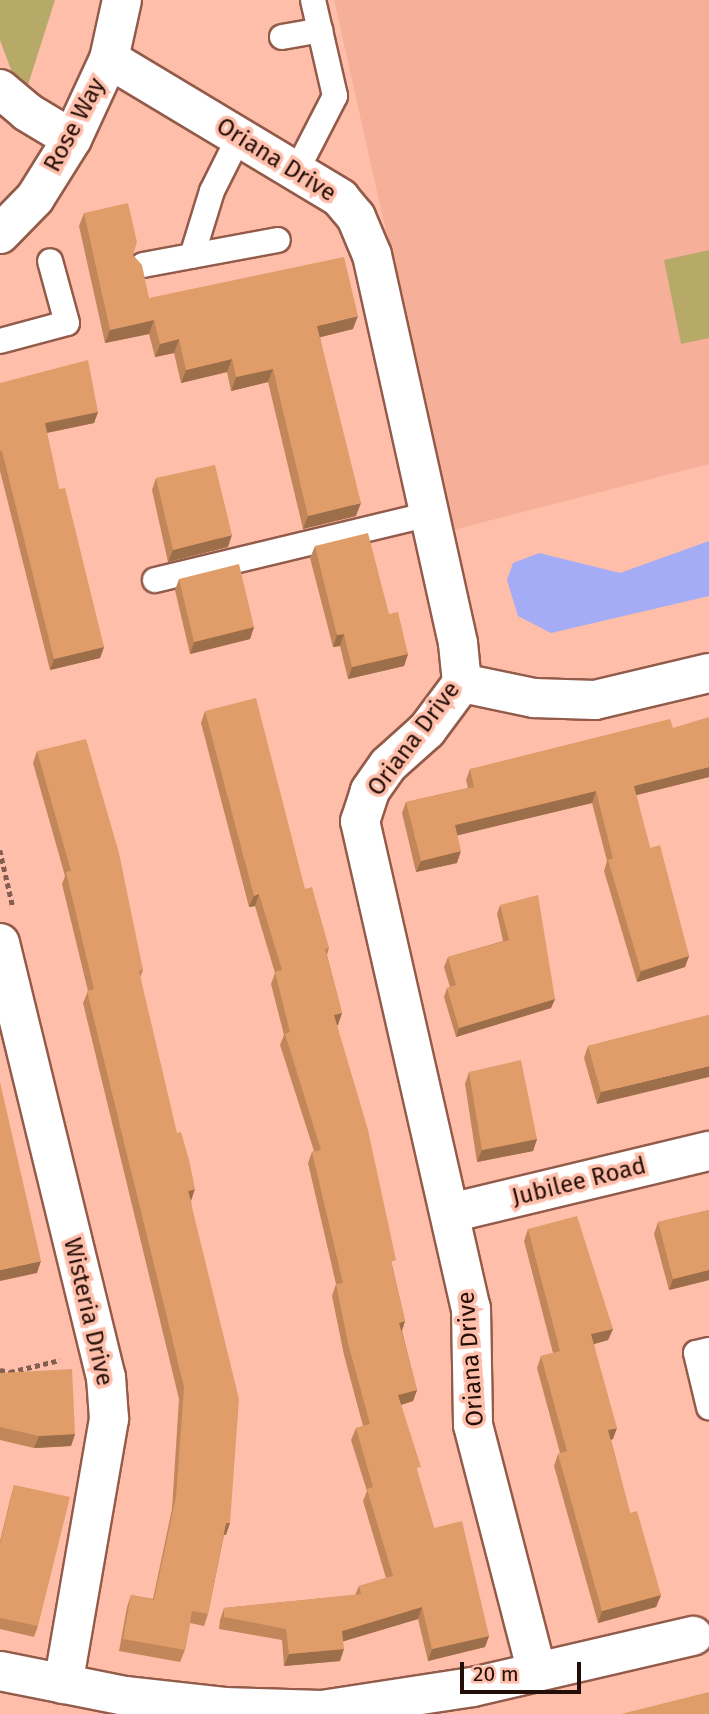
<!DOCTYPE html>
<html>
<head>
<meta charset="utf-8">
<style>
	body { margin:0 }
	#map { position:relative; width:709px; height:1714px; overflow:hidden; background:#febeaa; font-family:"Fira Sans",sans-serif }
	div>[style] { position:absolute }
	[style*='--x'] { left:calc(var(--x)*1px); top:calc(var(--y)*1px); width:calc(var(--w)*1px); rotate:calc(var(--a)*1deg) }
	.built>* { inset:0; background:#f6b09a }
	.green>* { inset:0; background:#b7aa69 }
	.water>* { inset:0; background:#a4acf5 }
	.path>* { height:4.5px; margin-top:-2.25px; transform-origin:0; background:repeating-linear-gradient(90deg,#865e51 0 5px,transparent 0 8.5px) }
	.roads { filter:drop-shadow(2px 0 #935b4a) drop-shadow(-2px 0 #935b4a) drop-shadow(0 2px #935b4a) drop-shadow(0 -2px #935b4a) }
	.lane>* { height:24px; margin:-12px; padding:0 12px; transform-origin:12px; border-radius:12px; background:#fff }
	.street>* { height:38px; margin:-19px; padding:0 19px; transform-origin:19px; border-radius:19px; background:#fff }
	.wall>* { inset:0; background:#c1875a }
	.shaded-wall>* { inset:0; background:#9d6e4a }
	.building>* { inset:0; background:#e09d69 }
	span { translate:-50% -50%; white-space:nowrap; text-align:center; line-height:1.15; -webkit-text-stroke:7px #febeaa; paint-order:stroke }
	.street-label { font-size:24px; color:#240e08 }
	.scale { position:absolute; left:460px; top:1662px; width:121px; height:32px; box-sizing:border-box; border:4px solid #240e08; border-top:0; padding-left:9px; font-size:21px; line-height:24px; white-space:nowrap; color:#240e08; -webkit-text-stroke:5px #febeaa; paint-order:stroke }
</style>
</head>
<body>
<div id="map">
	<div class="built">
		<i style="clip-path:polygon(334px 0,709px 0,709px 464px,453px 530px)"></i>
	</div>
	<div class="green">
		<i style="clip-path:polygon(0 0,55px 0,27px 88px,14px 78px,0 40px)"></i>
		<i style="clip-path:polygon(709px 250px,709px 338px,681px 344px,664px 260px)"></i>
	</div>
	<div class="water">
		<i style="clip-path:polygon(709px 541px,709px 596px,551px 633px,518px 616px,507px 580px,513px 563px,539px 553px,620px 573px)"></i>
	</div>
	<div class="path">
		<i style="--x:0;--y:850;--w:58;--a:77.2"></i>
		<i style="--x:0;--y:1370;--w:10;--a:11"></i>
		<i style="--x:10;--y:1372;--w:51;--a:-13.5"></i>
	</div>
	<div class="roads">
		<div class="lane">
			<i style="--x:282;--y:37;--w:39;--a:-10"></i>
			<i style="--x:298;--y:168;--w:81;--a:-62.8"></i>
			<i style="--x:335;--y:96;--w:98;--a:-102.9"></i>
			<i style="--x:192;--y:256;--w:68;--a:-72.9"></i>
			<i style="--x:212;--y:191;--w:63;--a:-63.4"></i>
			<i style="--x:143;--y:265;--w:137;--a:-10.5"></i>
			<i style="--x:0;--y:341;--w:69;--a:-15"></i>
			<i style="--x:67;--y:323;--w:64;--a:-105.3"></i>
			<i style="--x:155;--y:580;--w:282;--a:-13.5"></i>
			<i style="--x:709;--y:1350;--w:13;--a:167"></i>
			<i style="--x:696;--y:1353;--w:56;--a:76.5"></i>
		</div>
		<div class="street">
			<i style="--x:109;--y:59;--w:270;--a:31"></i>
			<i style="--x:340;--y:198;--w:25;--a:50"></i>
			<i style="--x:356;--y:217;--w:41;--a:67.2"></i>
			<i style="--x:372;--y:255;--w:397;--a:77.5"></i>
			<i style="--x:458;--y:643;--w:40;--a:84.3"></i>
			<i style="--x:462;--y:683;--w:59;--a:126.7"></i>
			<i style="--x:427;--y:730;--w:52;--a:138.1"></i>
			<i style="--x:388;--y:765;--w:32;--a:125"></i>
			<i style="--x:370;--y:791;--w:32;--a:108"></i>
			<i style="--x:360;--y:821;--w:499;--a:77.2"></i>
			<i style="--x:471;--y:1308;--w:117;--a:89"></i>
			<i style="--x:473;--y:1425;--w:255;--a:75.5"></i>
			<i style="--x:0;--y:89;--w:35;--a:40"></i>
			<i style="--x:27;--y:112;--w:52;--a:31"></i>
			<i style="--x:0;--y:234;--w:50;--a:-45.8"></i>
			<i style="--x:35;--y:198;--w:70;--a:-57.9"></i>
			<i style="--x:72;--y:139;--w:88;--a:-65.2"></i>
			<i style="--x:109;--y:59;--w:60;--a:-77.6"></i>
			<i style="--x:462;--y:683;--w:74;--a:11.8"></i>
			<i style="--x:534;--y:698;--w:61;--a:1.9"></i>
			<i style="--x:595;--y:700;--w:117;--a:-13.3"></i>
			<i style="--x:0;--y:943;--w:447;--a:76.3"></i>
			<i style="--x:106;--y:1377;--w:42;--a:85.9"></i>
			<i style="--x:109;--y:1419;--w:269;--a:99.8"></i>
			<i style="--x:450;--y:1213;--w:266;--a:-13.5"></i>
			<i style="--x:0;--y:1671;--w:127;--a:11.3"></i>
			<i style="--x:125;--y:1696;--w:100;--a:6.3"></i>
			<i style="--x:224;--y:1707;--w:98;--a:1.8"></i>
			<i style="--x:322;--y:1710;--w:153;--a:-8.7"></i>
			<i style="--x:473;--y:1687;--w:226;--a:-13.1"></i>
		</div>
	</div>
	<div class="wall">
		<i style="clip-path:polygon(84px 213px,133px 255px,149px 298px,353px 329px,320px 337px,356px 516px,303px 529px,268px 382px,231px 391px,227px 372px,181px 383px,174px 353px,155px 357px,149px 334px,105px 343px,79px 226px)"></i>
		<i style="clip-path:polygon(0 383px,98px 412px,94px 423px,47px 433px,59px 489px,104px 647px,100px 658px,50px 670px,0 471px)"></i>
		<i style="clip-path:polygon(156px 478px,228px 547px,168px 562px,152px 490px)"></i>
		<i style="clip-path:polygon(315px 546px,389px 614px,408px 654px,404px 666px,348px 679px,340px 646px,333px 647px,310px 558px)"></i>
		<i style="clip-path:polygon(179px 579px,254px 627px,250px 639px,190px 654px,175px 590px)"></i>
		<i style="clip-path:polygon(205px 711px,305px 889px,329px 948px,327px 955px,342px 1013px,337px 1025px,405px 1321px,402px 1331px,417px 1390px,413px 1401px,401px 1405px,418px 1474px,434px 1528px,489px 1636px,485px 1647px,428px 1661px,418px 1619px,343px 1641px,340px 1661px,284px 1666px,282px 1640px,219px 1629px,220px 1620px,224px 1608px,355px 1595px,359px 1586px,386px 1578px,363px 1501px,367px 1491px,351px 1440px,356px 1428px,363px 1426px,344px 1355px,332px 1296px,336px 1284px,308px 1163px,312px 1152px,314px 1151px,280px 1045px,284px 1035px,271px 984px,275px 973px,255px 906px,249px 907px,201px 723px)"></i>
		<i style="clip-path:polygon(673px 728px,709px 777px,636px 795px,650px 848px,689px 956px,685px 967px,637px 982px,604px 871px,607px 861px,592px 803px,457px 835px,457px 863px,416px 872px,402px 813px,406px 802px,468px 788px,466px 780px,470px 769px)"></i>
		<i style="clip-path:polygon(37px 751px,143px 970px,140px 978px,191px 1201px,226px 1535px,224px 1535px,208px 1614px,204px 1626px,190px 1623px,185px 1650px,180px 1662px,119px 1651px,127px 1607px,131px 1595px,153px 1599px,172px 1509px,179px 1399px,83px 1003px,88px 991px,62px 884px,65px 876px,33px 763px)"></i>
		<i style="clip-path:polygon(500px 905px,555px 999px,551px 1008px,456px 1037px,444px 997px,447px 988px,450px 987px,444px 967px,448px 957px,503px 941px,497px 914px)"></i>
		<i style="clip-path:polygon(709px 1015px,597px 1104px,584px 1058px,588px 1046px)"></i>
		<i style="clip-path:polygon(469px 1072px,537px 1139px,533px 1151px,477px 1162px,465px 1084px)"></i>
		<i style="clip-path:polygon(709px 1210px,709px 1280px,669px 1290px,654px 1234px,658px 1222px)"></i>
		<i style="clip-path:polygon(528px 1229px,613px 1329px,608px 1340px,594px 1344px,613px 1439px,611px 1440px,630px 1513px,661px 1595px,656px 1607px,598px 1623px,554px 1466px,558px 1454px,560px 1453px,537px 1368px,541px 1356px,553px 1353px,524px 1241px)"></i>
		<i style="clip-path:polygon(0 1373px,75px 1434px,71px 1446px,34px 1448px,0 1440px)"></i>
		<i style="clip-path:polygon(14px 1485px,38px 1626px,34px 1637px,0 1629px,0 1541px,11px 1496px)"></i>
	</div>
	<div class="shaded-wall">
		<i style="clip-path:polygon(358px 316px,353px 329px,313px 339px,317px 326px)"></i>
		<i style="clip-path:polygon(154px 320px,149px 334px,105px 343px,110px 330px)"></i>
		<i style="clip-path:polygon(179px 339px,174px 353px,155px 357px,160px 344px)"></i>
		<i style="clip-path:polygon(232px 359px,227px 372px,181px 383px,186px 370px)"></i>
		<i style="clip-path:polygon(273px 369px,268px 382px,231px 391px,236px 377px)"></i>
		<i style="clip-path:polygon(98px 412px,94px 423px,41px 434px,45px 423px)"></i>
		<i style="clip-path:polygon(361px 503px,356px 516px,303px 529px,308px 516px)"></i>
		<i style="clip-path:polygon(232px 535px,228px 547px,168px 562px,173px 550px)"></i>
		<i style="clip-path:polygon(254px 627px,250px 639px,190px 654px,194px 642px)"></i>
		<i style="clip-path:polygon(344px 634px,340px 646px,333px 647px,337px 635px)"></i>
		<i style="clip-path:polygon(104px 647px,100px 658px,50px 670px,54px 659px)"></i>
		<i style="clip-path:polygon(408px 654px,404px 666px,348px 679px,352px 667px)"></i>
		<i style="clip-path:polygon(709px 767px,709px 777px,629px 797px,634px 786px)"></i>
		<i style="clip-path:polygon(596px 791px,592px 803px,451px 837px,455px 825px)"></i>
		<i style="clip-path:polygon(461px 851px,457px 863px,416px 872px,421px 861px)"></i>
		<i style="clip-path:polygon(259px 894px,255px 906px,249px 907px,254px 896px)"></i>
		<i style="clip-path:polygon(689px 956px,685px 967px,637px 982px,641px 971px)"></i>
		<i style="clip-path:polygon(555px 999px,551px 1008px,456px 1037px,459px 1028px)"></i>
		<i style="clip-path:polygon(342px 1013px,338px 1025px,330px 1027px,334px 1015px)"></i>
		<i style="clip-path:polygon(709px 1066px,709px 1077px,597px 1104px,601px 1092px)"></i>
		<i style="clip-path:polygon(537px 1139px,533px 1151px,477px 1162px,482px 1150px)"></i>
		<i style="clip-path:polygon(195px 1189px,191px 1201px,188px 1191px)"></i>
		<i style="clip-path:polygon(41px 1261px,37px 1273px,0 1281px,0 1270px)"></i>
		<i style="clip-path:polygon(709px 1270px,709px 1280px,669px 1290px,673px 1279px)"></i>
		<i style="clip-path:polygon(405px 1321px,401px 1333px,399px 1323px)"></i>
		<i style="clip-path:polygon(613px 1329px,608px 1340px,587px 1346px,591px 1334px)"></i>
		<i style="clip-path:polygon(417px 1390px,413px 1401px,394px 1407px,398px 1395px)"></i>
		<i style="clip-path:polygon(617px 1428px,613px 1439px,603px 1442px,608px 1430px)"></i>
		<i style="clip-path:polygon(75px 1434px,71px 1446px,34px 1448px,39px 1436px)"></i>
		<i style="clip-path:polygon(226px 1523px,230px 1523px,226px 1535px,222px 1534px)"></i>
		<i style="clip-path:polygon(661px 1595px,656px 1607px,598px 1623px,602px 1611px)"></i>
		<i style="clip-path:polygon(422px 1607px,418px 1619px,338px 1643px,342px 1631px)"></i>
		<i style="clip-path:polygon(489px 1636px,485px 1647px,428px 1661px,432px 1649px)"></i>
		<i style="clip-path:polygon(344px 1649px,340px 1661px,284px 1666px,289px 1654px)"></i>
	</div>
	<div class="building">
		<i style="clip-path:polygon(128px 203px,137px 242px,133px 255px,142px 265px,149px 298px,344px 257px,358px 316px,317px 326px,361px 503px,308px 516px,273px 369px,236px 377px,232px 359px,186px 370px,179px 339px,160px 344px,154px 320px,110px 330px,84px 213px)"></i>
		<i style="clip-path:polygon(88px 360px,98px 412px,45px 423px,59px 489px,65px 488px,104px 647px,54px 659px,2px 451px,0 451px,0 383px)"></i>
		<i style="clip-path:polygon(215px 465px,232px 535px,173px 550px,156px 478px)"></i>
		<i style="clip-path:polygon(368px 533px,389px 614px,398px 612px,408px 654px,352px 667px,344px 634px,337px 635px,315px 546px)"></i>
		<i style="clip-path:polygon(239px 564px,254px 627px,194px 642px,179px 579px)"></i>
		<i style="clip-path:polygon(256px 698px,305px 889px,312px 887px,329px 948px,325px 949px,342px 1013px,334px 1015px,368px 1130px,396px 1260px,391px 1262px,405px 1321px,399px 1323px,417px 1390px,398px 1395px,421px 1467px,416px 1468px,434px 1528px,462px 1521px,489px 1636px,432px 1649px,422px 1607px,342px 1631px,344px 1649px,289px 1654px,286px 1629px,224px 1617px,224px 1608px,361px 1594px,359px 1586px,393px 1576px,367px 1489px,373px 1487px,356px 1428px,370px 1424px,348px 1343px,336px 1284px,343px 1283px,312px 1152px,321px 1150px,285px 1034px,290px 1032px,275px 972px,282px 970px,259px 894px,254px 896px,205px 711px)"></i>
		<i style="clip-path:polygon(709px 717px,709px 767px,634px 786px,650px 848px,660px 845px,689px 956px,641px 971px,608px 860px,613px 858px,596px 791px,455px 825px,461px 851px,421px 861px,406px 802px,474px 787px,470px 769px,670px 719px,673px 728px)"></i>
		<i style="clip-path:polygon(86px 739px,119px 853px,143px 970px,139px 971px,177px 1133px,181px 1132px,189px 1160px,195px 1189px,188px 1191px,239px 1399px,230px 1523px,226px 1523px,208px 1614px,192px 1611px,185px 1650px,123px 1639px,131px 1595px,154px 1600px,176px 1497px,184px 1387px,87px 991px,94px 989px,66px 872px,71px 871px,37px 751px)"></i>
		<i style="clip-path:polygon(538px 895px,555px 999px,459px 1028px,447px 988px,456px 985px,448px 957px,509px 940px,500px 905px)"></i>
		<i style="clip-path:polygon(709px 1015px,709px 1066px,601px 1092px,588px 1046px)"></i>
		<i style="clip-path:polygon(521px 1060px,537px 1139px,482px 1150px,469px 1072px)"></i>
		<i style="clip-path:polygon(0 1082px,41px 1261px,0 1270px)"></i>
		<i style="clip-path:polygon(709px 1210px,709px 1270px,673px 1279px,658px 1222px)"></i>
		<i style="clip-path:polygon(577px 1216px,613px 1329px,591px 1334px,617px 1428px,608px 1430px,630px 1513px,637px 1511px,661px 1595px,602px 1611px,558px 1454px,567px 1451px,541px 1356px,560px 1351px,528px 1229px)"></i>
		<i style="clip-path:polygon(72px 1369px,75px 1434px,39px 1436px,0 1427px,0 1373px)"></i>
		<i style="clip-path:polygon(14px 1485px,70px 1497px,38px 1626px,0 1618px,0 1544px)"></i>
		<i style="clip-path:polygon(709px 1692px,709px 1714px,621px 1714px)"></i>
	</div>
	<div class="street-label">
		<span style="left:75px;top:125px;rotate:-62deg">Rose Way</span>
		<span style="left:276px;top:160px;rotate:32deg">Oriana Drive</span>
		<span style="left:414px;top:739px;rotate:-53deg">Oriana Drive</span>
		<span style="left:579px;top:1182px;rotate:-14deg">Jubilee Road</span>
		<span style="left:88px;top:1312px;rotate:77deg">Wisteria Drive</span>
		<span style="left:471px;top:1359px;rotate:-94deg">Oriana Drive</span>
	</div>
	<div class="scale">20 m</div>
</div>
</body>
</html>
